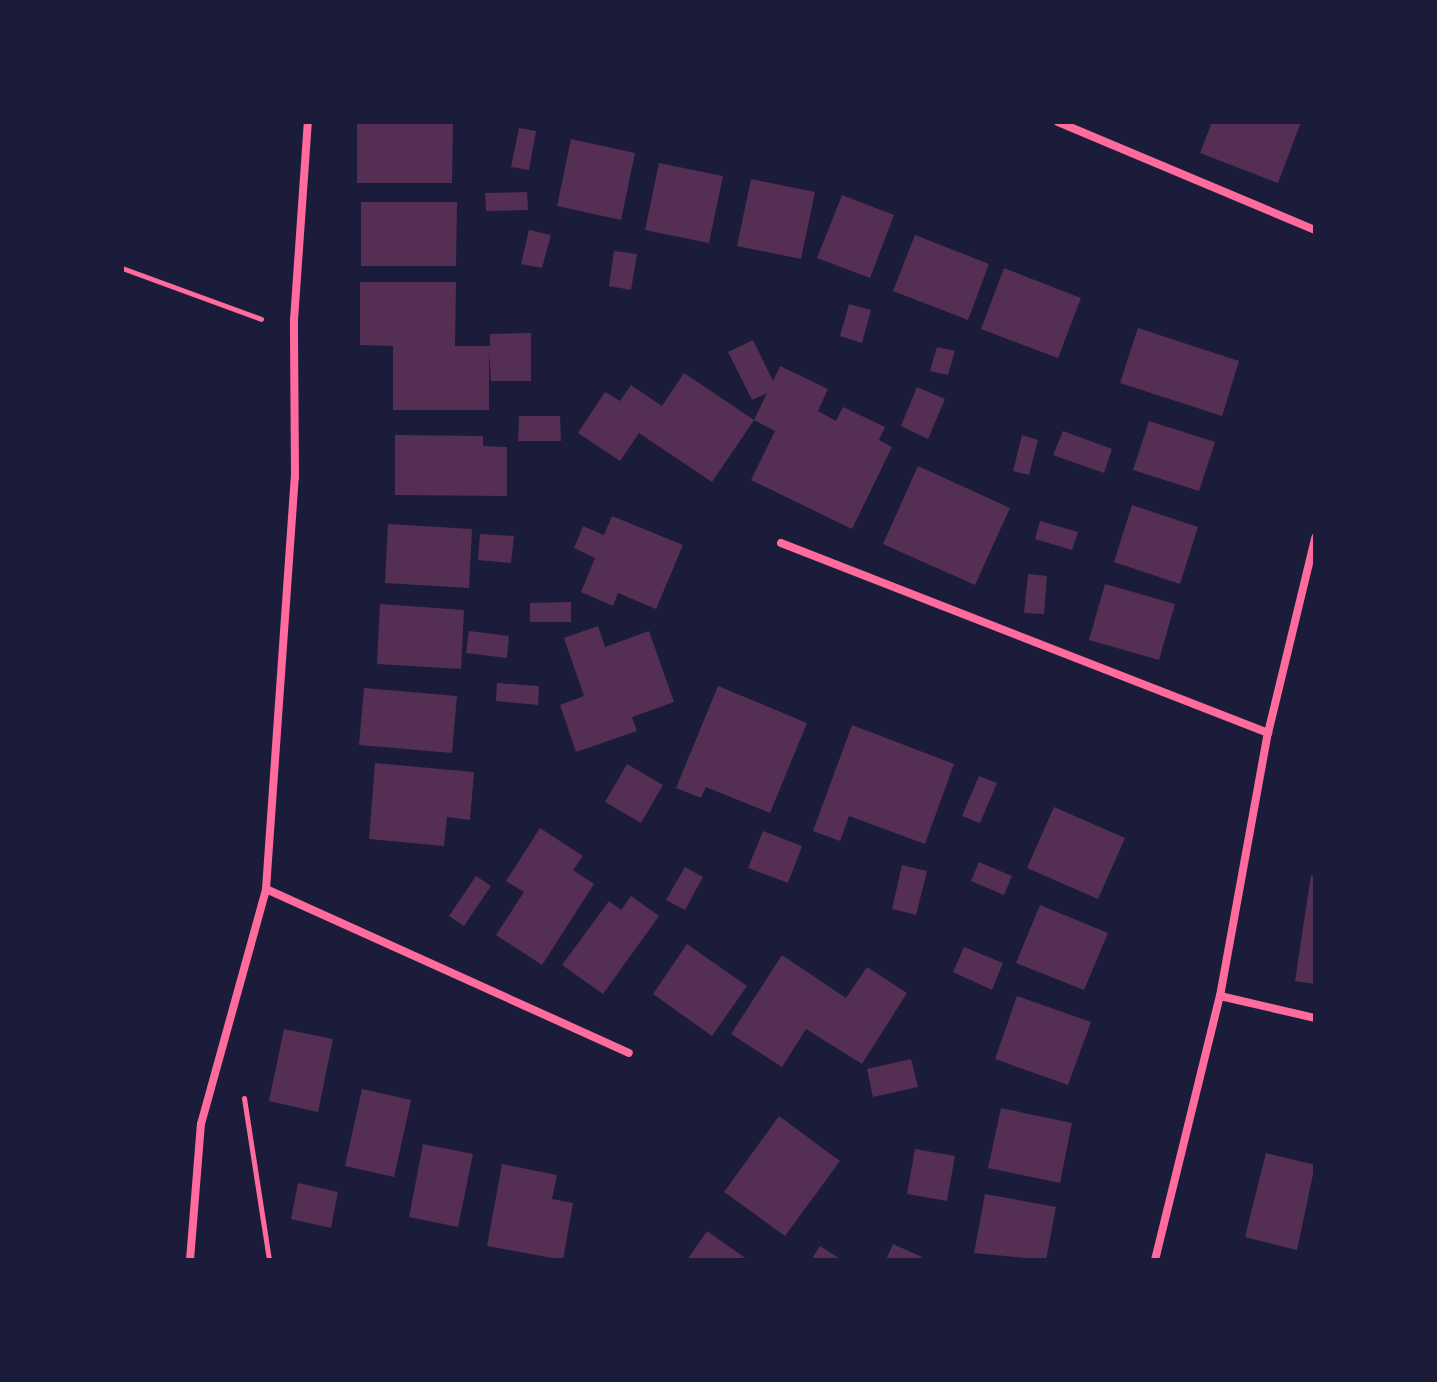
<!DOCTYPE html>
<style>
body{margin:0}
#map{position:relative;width:1437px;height:1382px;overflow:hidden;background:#1b1b3a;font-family:Jost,sans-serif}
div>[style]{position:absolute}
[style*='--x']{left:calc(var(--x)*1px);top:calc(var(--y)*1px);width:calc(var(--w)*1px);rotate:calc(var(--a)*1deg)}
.building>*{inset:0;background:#542f53}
.path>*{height:5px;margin:-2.5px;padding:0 2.5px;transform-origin:2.5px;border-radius:2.5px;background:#ff6b9d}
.minor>*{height:8px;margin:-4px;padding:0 4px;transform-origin:4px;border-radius:4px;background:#ff6b9d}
span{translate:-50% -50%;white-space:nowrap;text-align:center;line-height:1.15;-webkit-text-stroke:8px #1b1b3a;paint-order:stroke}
.frame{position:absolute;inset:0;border:124px solid #1b1b3a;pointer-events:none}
</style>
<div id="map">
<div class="building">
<div style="clip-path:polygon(357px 122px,453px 122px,452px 183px,357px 183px)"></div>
<div style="clip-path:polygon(1212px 122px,1301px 122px,1278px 183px,1200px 153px)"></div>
<div style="clip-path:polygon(519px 128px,536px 131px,529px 170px,511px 167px)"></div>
<div style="clip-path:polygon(571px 139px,635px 153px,621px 220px,557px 206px)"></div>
<div style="clip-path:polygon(659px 163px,723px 176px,709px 243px,645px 230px)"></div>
<div style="clip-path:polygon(751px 179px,815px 192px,801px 259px,737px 246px)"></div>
<div style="clip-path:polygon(527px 192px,528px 210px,486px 211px,485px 193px)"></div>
<div style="clip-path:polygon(842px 195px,894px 215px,870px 278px,817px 258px)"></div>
<div style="clip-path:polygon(361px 202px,457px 202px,456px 266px,361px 266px)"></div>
<div style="clip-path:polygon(529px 230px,551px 235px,542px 268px,521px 264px)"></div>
<div style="clip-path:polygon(915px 235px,989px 264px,968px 320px,893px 291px)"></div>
<div style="clip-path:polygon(614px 251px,637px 254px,631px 290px,609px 286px)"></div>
<div style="clip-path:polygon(1004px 268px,1081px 298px,1058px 358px,981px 329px)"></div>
<div style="clip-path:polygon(360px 282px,456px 282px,455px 346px,490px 346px,490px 334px,531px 333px,531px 381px,491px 381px,489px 352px,489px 410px,393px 410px,393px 346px,360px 345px)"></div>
<div style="clip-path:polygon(849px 304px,871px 310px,862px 343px,840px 336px)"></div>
<div style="clip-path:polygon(1138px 328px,1239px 361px,1222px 416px,1120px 383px)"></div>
<div style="clip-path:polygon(753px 340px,773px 381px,780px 366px,828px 389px,818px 411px,836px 421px,843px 407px,885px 427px,879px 440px,892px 447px,852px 529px,751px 480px,775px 431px,754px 420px,712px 482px,639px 433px,620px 461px,578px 433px,605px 392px,620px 401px,631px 385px,662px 406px,684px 373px,754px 420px,767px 393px,752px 400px,728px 352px)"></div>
<div style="clip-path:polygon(937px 347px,955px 351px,948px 375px,930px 371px)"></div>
<div style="clip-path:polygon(917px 387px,945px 399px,928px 439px,901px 426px)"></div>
<div style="clip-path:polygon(519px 416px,560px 416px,561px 441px,518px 441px)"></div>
<div style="clip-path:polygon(1149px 421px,1215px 442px,1199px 491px,1133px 470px)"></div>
<div style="clip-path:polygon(1063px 431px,1112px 449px,1104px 473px,1053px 455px)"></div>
<div style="clip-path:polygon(395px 435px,483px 436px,483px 446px,507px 447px,507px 496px,395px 495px)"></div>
<div style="clip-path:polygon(1022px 435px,1038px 440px,1029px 475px,1013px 471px)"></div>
<div style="clip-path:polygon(918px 466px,1010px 508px,975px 585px,883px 544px)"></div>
<div style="clip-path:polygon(1132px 505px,1198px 527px,1180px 584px,1114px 562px)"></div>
<div style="clip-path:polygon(612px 516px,683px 545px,656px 609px,618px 593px,613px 606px,581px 592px,595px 558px,574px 548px,583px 526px,604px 535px)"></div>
<div style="clip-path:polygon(1040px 521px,1078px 532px,1072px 550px,1035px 539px)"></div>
<div style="clip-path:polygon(388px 524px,472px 529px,469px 588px,385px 583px)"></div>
<div style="clip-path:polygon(480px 534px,514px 536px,511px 563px,478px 560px)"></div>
<div style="clip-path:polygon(1028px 574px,1047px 576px,1044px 614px,1024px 613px)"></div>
<div style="clip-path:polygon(1105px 584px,1175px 604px,1159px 660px,1089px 640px)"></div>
<div style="clip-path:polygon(571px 602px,571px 622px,530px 622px,530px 603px)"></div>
<div style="clip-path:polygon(380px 604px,464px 610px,461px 669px,377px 664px)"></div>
<div style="clip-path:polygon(598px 626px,605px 647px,649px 631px,674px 702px,632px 717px,637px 731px,576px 752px,560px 705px,584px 696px,564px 638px)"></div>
<div style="clip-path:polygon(469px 631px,509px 636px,507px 658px,466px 653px)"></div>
<div style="clip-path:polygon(497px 683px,539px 686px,538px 705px,496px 701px)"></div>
<div style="clip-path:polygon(718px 686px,807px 723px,770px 813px,706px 787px,701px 798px,676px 788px)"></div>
<div style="clip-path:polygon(364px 688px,457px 696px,452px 753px,359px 745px)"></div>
<div style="clip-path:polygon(852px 725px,954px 764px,925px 844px,849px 816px,840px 841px,813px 831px)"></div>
<div style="clip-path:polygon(375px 763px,474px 772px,470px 820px,447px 817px,444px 846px,369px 839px)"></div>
<div style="clip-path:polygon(627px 764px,663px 785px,641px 823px,605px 802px)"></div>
<div style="clip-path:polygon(979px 776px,997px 783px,980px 823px,962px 816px)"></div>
<div style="clip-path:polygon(1054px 807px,1125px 838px,1098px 899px,1027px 868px)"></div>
<div style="clip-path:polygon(540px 828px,583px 856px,573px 870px,594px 884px,542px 965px,496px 935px,524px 892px,506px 881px)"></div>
<div style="clip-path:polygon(763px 831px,802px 846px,788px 883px,748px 868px)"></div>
<div style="clip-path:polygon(979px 862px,1012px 876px,1004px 895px,971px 881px)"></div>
<div style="clip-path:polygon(902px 865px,927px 871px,916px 915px,892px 909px)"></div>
<div style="clip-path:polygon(685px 867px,703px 877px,685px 910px,666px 900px)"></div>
<div style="clip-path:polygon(1311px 875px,1315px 876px,1315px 984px,1295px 981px)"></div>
<div style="clip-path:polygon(476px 876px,491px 886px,464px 926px,449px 916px)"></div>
<div style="clip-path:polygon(631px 896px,659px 916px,603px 994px,562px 965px,609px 901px,621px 910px)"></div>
<div style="clip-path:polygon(1040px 905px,1108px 933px,1084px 990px,1016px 963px)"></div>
<div style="clip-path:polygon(687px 944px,747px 986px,712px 1036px,653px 994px)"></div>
<div style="clip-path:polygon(964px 947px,1003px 963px,992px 990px,953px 972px)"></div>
<div style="clip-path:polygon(782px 955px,846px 998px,867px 967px,907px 993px,862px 1064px,806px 1029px,782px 1067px,731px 1034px)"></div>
<div style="clip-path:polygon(1017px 996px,1091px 1022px,1068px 1085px,995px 1059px)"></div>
<div style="clip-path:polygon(284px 1029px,333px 1039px,318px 1112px,269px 1101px)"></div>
<div style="clip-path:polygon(911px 1059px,918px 1087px,873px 1097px,867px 1069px)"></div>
<div style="clip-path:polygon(362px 1089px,411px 1100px,394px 1177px,345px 1166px)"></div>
<div style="clip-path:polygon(1001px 1108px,1072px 1123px,1060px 1183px,988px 1168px)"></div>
<div style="clip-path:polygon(779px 1116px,840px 1161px,785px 1236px,724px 1192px)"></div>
<div style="clip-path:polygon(423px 1144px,473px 1154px,458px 1227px,409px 1217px)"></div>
<div style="clip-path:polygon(915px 1149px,955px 1156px,947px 1201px,907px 1194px)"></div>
<div style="clip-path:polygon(1266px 1153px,1315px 1165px,1297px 1250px,1245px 1237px)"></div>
<div style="clip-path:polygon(502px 1164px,557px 1175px,552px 1199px,573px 1203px,563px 1260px,487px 1246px)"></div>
<div style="clip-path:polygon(298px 1183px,338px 1192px,331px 1228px,291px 1219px)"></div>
<div style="clip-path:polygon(985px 1194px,1056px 1207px,1046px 1260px,974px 1253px)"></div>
<div style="clip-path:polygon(707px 1231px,748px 1260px,687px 1260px)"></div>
<div style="clip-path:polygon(893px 1244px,922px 1257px,920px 1260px,886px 1260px)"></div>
<div style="clip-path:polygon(820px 1246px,842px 1260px,811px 1260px)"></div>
</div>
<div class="path">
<div style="--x:122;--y:268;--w:148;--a:20.1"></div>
<div style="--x:244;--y:1098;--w:164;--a:81.2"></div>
</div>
<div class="minor">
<div style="--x:1058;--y:122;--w:279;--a:22.8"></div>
<div style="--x:781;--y:543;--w:523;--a:21.31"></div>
<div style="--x:266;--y:889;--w:398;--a:24.3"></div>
<div style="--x:1220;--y:996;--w:98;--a:13"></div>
<div style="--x:190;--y:1260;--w:136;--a:-85.4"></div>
<div style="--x:201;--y:1124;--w:244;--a:-74.5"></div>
<div style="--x:266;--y:889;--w:413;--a:-86"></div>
<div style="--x:295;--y:477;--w:157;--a:-90.4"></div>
<div style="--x:294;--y:320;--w:198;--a:-86"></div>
<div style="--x:1155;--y:1260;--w:272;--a:-76.2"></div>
<div style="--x:1220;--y:996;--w:267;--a:-79.7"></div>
<div style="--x:1268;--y:733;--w:201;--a:-76.4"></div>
</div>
<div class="frame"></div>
</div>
